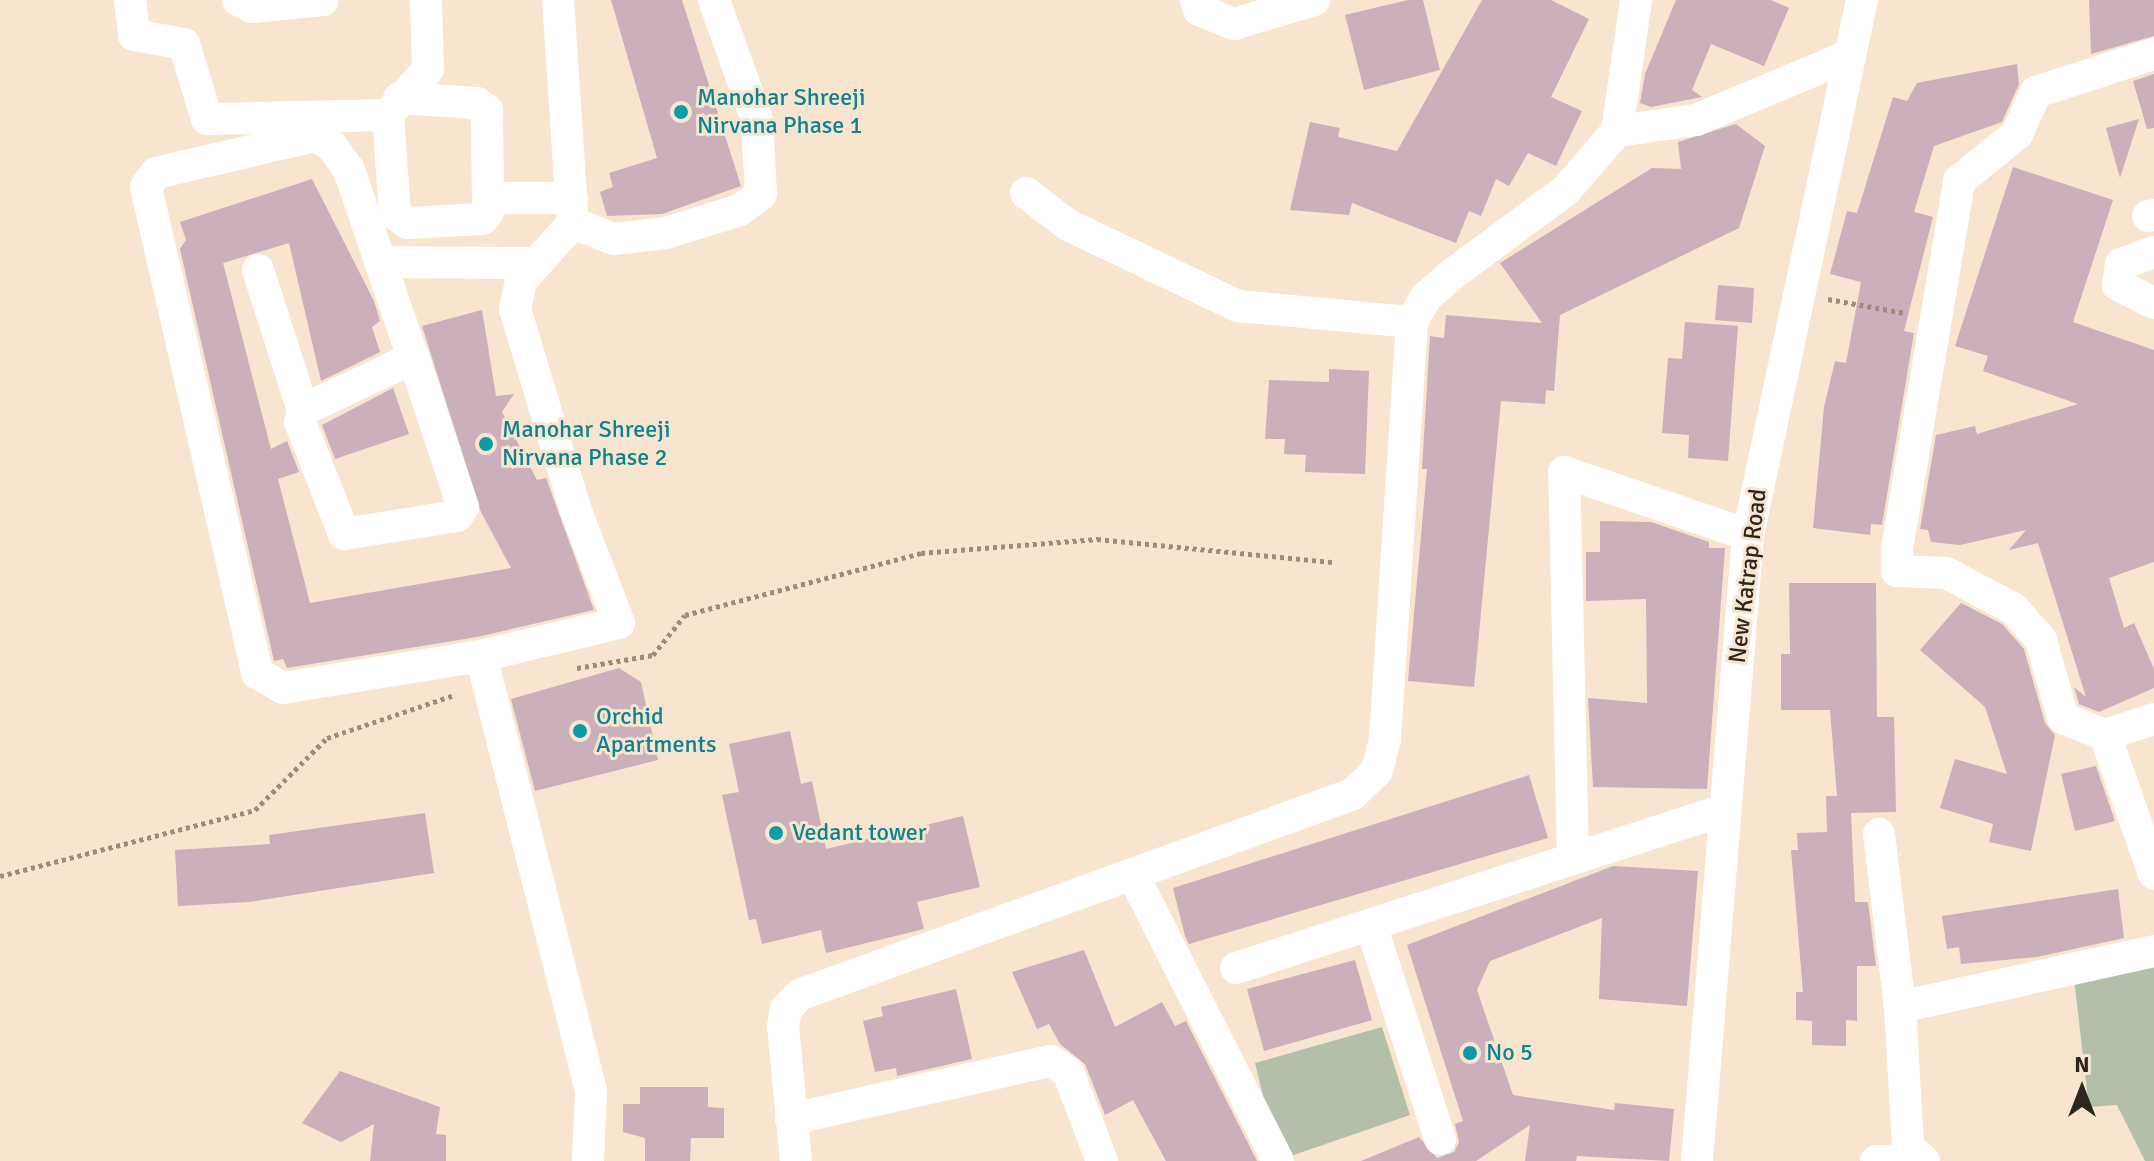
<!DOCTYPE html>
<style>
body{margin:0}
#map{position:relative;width:2154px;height:1161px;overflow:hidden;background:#f7e5d0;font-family:Signika,sans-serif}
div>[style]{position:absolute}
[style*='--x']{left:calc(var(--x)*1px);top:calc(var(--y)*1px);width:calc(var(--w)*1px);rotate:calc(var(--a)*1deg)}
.green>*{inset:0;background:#b3bfa9}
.building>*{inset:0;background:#cbafba}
.path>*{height:5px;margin-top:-2.5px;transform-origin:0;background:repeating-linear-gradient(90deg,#9a8d7e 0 4px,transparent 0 8px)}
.minor>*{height:32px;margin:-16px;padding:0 16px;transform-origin:16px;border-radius:16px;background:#fff}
.dots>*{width:22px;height:22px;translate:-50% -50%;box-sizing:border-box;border:4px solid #f7e5d0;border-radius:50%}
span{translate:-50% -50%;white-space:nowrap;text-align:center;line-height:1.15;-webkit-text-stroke:6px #f7e5d0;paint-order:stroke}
.culture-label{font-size:24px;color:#0d838f}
.left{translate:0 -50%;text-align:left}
.street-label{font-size:24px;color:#2d261e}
.north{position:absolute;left:2042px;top:1049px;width:80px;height:80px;-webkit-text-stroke:6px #f7e5d0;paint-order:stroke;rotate:0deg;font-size:22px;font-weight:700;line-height:32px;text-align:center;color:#2d261e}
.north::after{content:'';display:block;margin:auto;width:28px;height:36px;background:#2d261e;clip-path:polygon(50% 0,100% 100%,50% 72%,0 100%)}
</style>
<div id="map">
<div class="green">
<div style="clip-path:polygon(2154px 963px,2154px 1161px,2145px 1161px,2117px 1105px,2089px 1107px,2074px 979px)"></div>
<div style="clip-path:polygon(1382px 1027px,1410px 1115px,1279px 1160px,1255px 1063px)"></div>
</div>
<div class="building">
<div style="clip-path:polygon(611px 0,682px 0,741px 186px,662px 214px,607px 216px,600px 192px,613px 187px,609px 173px,657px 158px)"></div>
<div style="clip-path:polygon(1408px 0,1423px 0,1440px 70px,1364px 90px,1345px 15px)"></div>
<div style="clip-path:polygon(1482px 0,1551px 0,1589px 19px,1551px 97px,1582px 111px,1556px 166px,1528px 153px,1509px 186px,1496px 179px,1481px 216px,1469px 211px,1456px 243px,1352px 203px,1349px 215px,1290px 210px,1310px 122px,1340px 128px,1338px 137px,1397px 151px)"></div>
<div style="clip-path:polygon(1676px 0,1771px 0,1789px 8px,1764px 66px,1711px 44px,1692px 90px,1702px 97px,1651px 107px,1640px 103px,1645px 74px)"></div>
<div style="clip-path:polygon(2089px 0,2154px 0,2154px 36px,2091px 54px)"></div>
<div style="clip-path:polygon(2017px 64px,2019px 84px,2002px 122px,1934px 146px,1914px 212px,1933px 217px,1904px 331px,1914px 333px,1882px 525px,1871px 524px,1870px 535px,1813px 528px,1824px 407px,1835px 361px,1846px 363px,1861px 282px,1830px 274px,1847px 211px,1857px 213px,1893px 97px,1907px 101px,1917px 83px)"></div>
<div style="clip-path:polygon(2154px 74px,2154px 128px,2147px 129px,2133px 81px)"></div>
<div style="clip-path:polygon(2139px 119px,2120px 178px,2106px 128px)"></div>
<div style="clip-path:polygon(1736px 124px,1765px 146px,1739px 228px,1560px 315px,1554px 391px,1546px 390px,1545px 404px,1501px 401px,1474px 687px,1408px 681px,1427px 469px,1422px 469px,1430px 336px,1444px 338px,1446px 315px,1542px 323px,1500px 263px,1652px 168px,1681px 169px,1678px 142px)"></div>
<div style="clip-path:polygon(2013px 167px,2113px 200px,2073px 322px,2154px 350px,2154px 562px,2109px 578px,2124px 628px,2134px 623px,2154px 669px,2154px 688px,2099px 712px,2079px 704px,2074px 687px,2086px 697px,2038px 543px,2009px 550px,2026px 530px,1960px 545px,1931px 542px,1928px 530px,1920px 529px,1936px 435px,1975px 426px,1977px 434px,2078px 404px,1983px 371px,1988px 356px,1955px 346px)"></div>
<div style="clip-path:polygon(312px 179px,374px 301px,380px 321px,372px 327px,380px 352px,321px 381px,289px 243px,223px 263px,271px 449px,287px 441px,299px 472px,278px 479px,310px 603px,511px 568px,481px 512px,422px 326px,482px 310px,496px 396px,514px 394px,502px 412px,537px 480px,546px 478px,594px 610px,477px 637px,287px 668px,283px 659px,274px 661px,180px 249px,186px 240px,180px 222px)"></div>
<div style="clip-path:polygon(1718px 285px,1754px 288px,1752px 323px,1715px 320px)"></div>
<div style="clip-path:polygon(1685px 322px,1738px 326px,1728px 461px,1688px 458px,1689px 435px,1662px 433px,1668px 358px,1682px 359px)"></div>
<div style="clip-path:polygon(1329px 369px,1369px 371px,1365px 474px,1305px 472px,1306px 455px,1284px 454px,1285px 439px,1265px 439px,1269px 380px,1329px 382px)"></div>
<div style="clip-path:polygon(393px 388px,409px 434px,335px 459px,322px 425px)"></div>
<div style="clip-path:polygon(1600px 521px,1651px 522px,1709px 542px,1709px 548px,1725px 548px,1707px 789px,1593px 787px,1588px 698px,1647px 703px,1646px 599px,1586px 601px,1586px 552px,1600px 552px)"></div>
<div style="clip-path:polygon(1789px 583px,1876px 583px,1877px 717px,1894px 717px,1896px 812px,1851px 813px,1855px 902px,1868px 902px,1876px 966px,1857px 966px,1857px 1021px,1846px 1020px,1846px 1046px,1812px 1045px,1812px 1021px,1796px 1020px,1796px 992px,1803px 992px,1791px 850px,1798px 850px,1797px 833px,1827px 832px,1826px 796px,1837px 796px,1830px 710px,1781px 710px,1781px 654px,1790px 654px)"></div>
<div style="clip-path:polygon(1961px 603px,2002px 624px,2024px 649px,2045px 723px,2055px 735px,2031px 851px,1989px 842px,1993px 824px,1940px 808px,1955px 759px,2007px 774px,1985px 707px,1920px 650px)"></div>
<div style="clip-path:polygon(619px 668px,641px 682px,658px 760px,535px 791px,511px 699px)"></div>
<div style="clip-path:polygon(790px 731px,801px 784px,812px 781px,826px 849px,963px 816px,980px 887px,917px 902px,924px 929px,826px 953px,821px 930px,762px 944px,756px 919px,749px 920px,722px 795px,739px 792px,729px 744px)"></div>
<div style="clip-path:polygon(2096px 766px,2115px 821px,2075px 831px,2061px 774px)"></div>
<div style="clip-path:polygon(1529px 775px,1548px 838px,1189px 944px,1185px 936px,1173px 888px)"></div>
<div style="clip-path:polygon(425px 813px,434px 873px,249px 902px,178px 906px,175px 850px,270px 844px,269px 835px)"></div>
<div style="clip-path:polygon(1613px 866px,1698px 871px,1687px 1006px,1599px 999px,1602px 918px,1490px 961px,1477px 990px,1513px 1095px,1614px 1110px,1615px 1103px,1674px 1109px,1669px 1161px,1577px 1156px,1576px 1161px,1525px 1161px,1530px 1125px,1476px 1161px,1361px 1161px,1419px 1137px,1437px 1158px,1454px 1152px,1459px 1142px,1455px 1124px,1463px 1121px,1407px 945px)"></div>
<div style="clip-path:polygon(2118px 889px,2124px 938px,2037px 957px,1961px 964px,1959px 947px,1947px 949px,1942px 916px)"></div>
<div style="clip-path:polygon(1084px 950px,1115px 1027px,1162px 1002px,1175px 1026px,1186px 1021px,1257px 1161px,1166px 1161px,1133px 1100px,1105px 1115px,1085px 1064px,1060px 1044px,1049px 1024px,1037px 1029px,1012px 972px)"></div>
<div style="clip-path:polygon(1355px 960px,1372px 1020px,1264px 1051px,1247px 989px)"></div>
<div style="clip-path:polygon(956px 989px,972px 1059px,897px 1076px,896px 1068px,875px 1072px,863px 1021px,883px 1016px,881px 1007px)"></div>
<div style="clip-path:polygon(340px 1071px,440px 1107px,436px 1134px,446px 1135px,446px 1161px,370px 1161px,374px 1124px,341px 1142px,302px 1123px)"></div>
<div style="clip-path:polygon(640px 1087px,708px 1087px,708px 1107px,724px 1108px,724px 1138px,691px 1138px,690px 1161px,645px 1161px,645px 1138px,623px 1132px,623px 1104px,640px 1104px)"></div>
</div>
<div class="path">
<div style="--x:1828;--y:299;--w:78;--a:10.3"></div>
<div style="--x:577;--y:668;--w:77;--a:-9.7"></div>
<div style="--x:653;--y:655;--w:51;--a:-51.3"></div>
<div style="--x:685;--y:615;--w:244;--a:-14.7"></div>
<div style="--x:921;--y:553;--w:177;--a:-4.5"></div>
<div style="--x:1097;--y:539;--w:237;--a:5.6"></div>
<div style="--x:0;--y:876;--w:263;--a:-14.5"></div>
<div style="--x:255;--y:810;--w:102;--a:-45"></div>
<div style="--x:327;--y:738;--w:134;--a:-18.7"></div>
</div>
<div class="minor">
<div style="--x:130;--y:0;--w:35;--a:83"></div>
<div style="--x:134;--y:35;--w:51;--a:10.2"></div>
<div style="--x:184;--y:44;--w:78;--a:73"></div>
<div style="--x:207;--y:119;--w:181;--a:-1.3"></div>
<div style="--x:388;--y:115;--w:61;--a:-49"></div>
<div style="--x:428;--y:69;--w:69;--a:-91.7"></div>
<div style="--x:238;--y:0;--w:16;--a:27"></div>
<div style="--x:252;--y:7;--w:71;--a:-5.6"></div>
<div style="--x:558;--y:0;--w:224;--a:86.2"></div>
<div style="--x:573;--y:223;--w:78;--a:131.9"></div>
<div style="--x:521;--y:281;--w:29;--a:102"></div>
<div style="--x:515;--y:309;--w:208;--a:73.2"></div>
<div style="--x:575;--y:508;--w:123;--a:69.1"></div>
<div style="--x:619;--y:623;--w:142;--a:166.6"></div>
<div style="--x:481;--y:656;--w:449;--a:75.8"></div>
<div style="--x:591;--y:1091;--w:70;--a:92.5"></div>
<div style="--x:1196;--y:0;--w:10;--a:73"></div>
<div style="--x:1199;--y:10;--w:38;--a:22"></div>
<div style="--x:1234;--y:24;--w:84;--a:-16.7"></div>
<div style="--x:388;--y:115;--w:99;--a:86"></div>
<div style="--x:395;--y:214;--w:16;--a:35"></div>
<div style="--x:408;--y:223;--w:74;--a:-3.1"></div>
<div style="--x:482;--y:219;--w:9;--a:-49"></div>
<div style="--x:488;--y:212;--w:102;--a:-90.6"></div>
<div style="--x:487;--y:110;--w:12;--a:-145"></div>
<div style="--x:477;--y:103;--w:78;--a:-176.3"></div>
<div style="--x:1617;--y:131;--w:80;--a:-7.9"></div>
<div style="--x:1696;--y:120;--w:163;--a:-22.8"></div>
<div style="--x:1026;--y:193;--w:53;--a:37.3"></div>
<div style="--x:1068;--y:225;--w:188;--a:25.5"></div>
<div style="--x:1238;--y:306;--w:175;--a:5.3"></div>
<div style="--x:488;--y:198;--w:84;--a:0"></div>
<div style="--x:2148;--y:216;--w:6;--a:-9"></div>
<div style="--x:573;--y:223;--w:44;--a:21.3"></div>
<div style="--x:614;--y:239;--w:52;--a:-6.6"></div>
<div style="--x:666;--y:233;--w:77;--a:-17.3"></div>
<div style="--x:740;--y:210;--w:26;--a:-37"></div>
<div style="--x:761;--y:194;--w:74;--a:-93.1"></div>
<div style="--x:757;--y:120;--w:127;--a:-109.7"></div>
<div style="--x:2154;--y:252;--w:35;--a:160"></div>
<div style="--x:2121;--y:264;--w:21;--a:98"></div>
<div style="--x:2118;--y:285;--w:40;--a:26.6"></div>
<div style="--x:382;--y:262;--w:155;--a:0.4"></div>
<div style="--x:258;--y:270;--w:147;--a:72.2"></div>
<div style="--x:413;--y:356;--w:159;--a:71.7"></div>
<div style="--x:463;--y:507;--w:11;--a:124"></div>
<div style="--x:457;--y:516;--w:114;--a:170.9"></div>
<div style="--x:344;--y:534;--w:120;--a:-111.4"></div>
<div style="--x:300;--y:422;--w:12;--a:-76"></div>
<div style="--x:303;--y:410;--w:122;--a:-25.3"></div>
<div style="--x:413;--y:358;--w:199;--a:-108.8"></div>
<div style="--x:349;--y:170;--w:31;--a:-126"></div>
<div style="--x:331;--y:145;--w:18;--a:-151"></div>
<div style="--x:315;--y:136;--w:163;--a:166.9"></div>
<div style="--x:156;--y:173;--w:17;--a:126"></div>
<div style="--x:146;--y:187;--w:499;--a:77.1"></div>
<div style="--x:257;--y:673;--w:30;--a:30"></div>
<div style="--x:283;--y:688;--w:201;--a:-9.2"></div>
<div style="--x:2154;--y:719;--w:52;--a:161.9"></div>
<div style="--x:2105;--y:735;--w:147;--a:70.6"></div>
<div style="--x:2105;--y:735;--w:45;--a:-158"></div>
<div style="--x:2063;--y:718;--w:81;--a:-105.8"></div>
<div style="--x:2041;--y:640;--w:41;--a:-131.1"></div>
<div style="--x:2014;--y:609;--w:77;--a:-152.1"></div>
<div style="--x:1946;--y:573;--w:49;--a:-177.7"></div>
<div style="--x:1897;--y:571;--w:22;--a:-90"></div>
<div style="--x:1897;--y:549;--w:373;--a:-80.4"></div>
<div style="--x:1959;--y:181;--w:75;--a:-39"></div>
<div style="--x:2017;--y:134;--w:46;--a:-65.7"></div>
<div style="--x:2036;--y:92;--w:124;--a:-17.9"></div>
<div style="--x:1879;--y:834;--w:174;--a:83.1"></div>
<div style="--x:1900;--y:1007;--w:140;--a:86.7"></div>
<div style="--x:1908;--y:1147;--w:21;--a:41"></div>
<div style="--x:1573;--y:858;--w:386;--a:-91.3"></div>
<div style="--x:1564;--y:472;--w:194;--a:18.9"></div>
<div style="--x:1134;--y:877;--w:318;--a:63.1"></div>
<div style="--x:1371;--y:925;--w:225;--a:72.1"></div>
<div style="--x:1236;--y:968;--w:513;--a:-17.94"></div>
<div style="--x:1900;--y:1007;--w:260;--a:-12.4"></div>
<div style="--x:791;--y:1119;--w:266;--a:-12.6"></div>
<div style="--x:1051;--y:1061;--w:20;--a:33"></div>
<div style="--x:1068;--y:1072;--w:95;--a:69.1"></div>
<div style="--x:796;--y:1161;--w:135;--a:-95.5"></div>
<div style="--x:783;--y:1027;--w:18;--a:-81"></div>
<div style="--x:786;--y:1009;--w:19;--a:-47"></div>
<div style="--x:799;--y:995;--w:589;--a:-19.94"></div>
<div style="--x:1353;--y:794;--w:33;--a:-44"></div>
<div style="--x:1377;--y:771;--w:33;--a:-76"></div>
<div style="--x:1385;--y:739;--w:418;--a:-86.3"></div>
<div style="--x:1412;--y:322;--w:29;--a:-61"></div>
<div style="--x:1426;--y:297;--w:37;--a:-41"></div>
<div style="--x:1454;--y:273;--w:139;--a:-36.5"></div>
<div style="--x:1566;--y:190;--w:78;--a:-49.2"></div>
<div style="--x:1617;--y:131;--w:132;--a:-81.7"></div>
<div style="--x:1697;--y:1161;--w:628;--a:-85.34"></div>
<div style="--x:1748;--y:535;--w:547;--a:-77.97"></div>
<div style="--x:1876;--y:1161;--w:13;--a:0"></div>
</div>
<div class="dots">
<div style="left:681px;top:112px;background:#0f9aa8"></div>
<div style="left:486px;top:444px;background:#0f9aa8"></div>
<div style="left:580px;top:731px;background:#0f9aa8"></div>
<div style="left:776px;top:833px;background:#0f9aa8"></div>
<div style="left:1470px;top:1053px;background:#0f9aa8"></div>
</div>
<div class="culture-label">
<span class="left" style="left:697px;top:112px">Manohar Shreeji<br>Nirvana Phase 1</span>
<span class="left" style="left:502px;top:444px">Manohar Shreeji<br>Nirvana Phase 2</span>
<span class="left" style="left:596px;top:731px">Orchid<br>Apartments</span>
<span class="left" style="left:792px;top:833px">Vedant tower</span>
<span class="left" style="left:1486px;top:1053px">No 5</span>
</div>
<div class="street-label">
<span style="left:1748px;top:576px;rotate:-83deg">New Katrap Road</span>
</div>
<div class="north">N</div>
</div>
